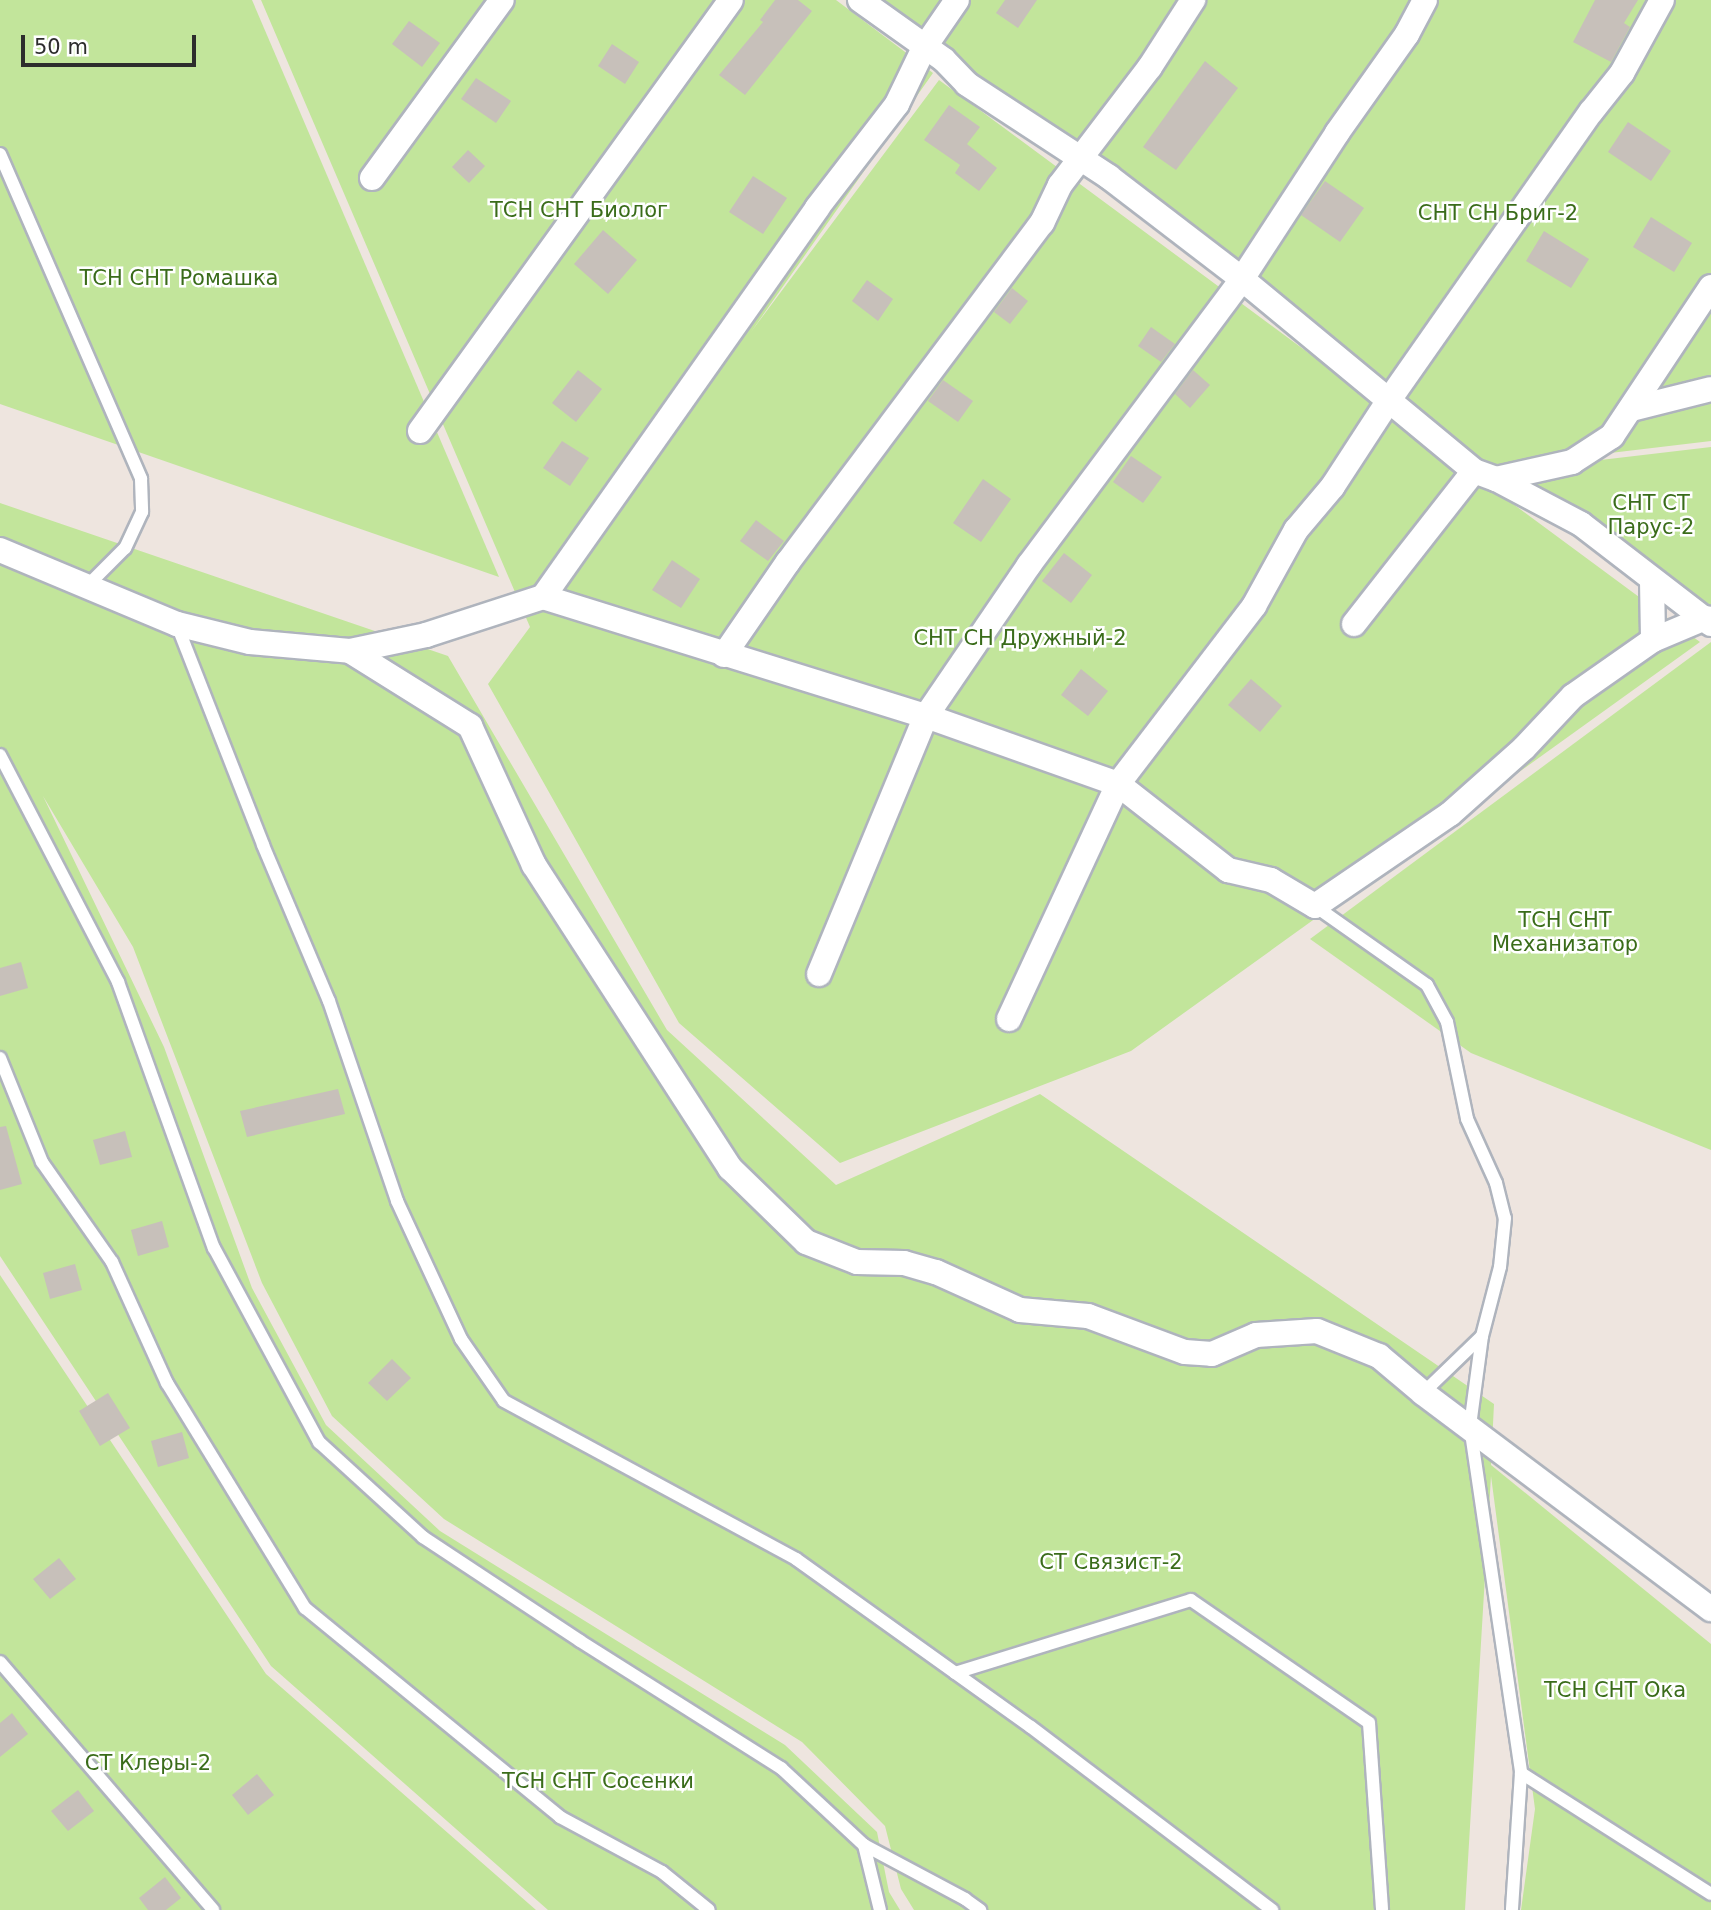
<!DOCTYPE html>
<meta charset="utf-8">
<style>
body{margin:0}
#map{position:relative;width:1711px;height:1910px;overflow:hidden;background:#eee5df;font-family:"DejaVu Sans",sans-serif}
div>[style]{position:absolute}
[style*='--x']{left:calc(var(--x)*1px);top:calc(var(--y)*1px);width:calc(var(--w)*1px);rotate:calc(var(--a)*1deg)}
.green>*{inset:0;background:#c2e59b}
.building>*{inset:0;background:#c7c0ba}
.roads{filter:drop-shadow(2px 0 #afb4bd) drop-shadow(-2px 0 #afb4bd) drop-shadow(0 2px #afb4bd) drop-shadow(0 -2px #afb4bd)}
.service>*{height:12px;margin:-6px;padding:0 6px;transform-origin:6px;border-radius:6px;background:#fff}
.minor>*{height:24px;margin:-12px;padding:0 12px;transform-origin:12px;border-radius:12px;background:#fff}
span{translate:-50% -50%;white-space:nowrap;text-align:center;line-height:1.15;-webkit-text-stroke:5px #fff;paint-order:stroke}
.park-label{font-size:21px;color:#3a6c1a}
.scale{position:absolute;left:21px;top:35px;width:175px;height:32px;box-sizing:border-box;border:4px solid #2d2d2d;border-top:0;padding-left:9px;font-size:21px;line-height:24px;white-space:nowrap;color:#2d2d2d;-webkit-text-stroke:5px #fff;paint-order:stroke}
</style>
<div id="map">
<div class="green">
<div style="clip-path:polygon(0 0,252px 0,499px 577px,0 404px)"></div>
<div style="clip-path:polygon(261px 0,836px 0,933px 73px,751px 332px,939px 80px,1700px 642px,1131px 1051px,840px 1163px,679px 1023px,488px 684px,530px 627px)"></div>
<div style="clip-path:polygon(848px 0,1711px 0,1711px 441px,1484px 468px)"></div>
<div style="clip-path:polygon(1711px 447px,1711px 634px,1499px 472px)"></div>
<div style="clip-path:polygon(0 503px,448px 656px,667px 1030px,836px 1185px,1040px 1094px,1494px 1404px,1491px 1465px,1711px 1644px,1711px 1910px,1521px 1910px,1535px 1809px,1491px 1476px,1465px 1910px,914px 1910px,901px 1889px,885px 1826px,802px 1742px,444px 1519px,332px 1416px,262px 1283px,133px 947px,43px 796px,164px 1047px,252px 1288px,326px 1425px,440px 1531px,785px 1745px,877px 1832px,889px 1892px,900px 1910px,548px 1910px,271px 1666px,0 1256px)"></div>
<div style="clip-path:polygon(1711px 642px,1711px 1150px,1471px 1053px,1310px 939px)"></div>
<div style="clip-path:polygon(0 1275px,266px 1674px,536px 1910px,0 1910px)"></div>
</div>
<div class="building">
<div style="clip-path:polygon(775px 0,798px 0,812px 11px,745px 95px,719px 75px,763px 22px,760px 20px)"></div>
<div style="clip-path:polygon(1005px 0,1037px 0,1018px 28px,996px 13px)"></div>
<div style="clip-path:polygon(1595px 0,1638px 0,1624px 23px,1630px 27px,1611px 62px,1573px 42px)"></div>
<div style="clip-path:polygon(409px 21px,440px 43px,422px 67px,392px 44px)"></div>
<div style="clip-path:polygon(612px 44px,639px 62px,625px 84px,598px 66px)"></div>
<div style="clip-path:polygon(1205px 61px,1238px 88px,1176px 170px,1143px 147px)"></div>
<div style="clip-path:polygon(476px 78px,511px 101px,496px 123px,461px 99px)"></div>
<div style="clip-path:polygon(949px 105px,980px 127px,967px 144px,997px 168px,979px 191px,955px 173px,960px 165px,924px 140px)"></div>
<div style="clip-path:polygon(1628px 122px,1671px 151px,1651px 181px,1608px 152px)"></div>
<div style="clip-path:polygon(468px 150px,485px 166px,469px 183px,452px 167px)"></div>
<div style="clip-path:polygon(753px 176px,787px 198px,763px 234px,729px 212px)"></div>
<div style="clip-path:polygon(1325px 181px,1364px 208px,1340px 242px,1301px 215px)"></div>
<div style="clip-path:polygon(1651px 217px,1692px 243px,1674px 272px,1633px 247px)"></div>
<div style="clip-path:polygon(603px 230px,637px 260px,608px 294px,574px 264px)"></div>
<div style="clip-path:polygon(1544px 231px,1589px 259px,1571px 288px,1526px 261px)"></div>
<div style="clip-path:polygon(867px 280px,893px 299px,878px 321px,852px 301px)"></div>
<div style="clip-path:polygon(1012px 288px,1028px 301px,1010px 324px,994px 312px)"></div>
<div style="clip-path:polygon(1151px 327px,1175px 344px,1161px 362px,1138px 346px)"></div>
<div style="clip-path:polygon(578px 370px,602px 389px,576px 422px,552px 403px)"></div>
<div style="clip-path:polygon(1193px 370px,1210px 385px,1190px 408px,1175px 394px)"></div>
<div style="clip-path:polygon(943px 380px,973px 401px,958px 422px,928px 401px)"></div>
<div style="clip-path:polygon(562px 441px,589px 458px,570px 486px,543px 468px)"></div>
<div style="clip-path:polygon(1131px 456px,1162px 477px,1143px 503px,1113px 482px)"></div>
<div style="clip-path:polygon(983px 479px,1011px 499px,981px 542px,953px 523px)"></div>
<div style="clip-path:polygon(756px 520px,784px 541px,768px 561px,740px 541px)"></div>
<div style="clip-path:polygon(1064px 553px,1092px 575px,1071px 603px,1042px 581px)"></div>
<div style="clip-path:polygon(672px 560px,700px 579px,681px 608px,652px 590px)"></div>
<div style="clip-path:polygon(1081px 669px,1108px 691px,1088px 716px,1061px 695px)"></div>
<div style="clip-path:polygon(1251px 679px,1282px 706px,1260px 732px,1228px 705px)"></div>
<div style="clip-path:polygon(21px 962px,28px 988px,0 996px,0 968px)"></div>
<div style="clip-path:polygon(338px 1089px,345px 1114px,247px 1137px,240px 1111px)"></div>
<div style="clip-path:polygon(6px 1126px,22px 1184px,0 1190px,0 1127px)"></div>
<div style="clip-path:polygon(125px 1131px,132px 1157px,100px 1165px,93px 1140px)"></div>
<div style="clip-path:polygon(162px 1221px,169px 1247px,138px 1256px,131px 1230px)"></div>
<div style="clip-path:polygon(75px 1264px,82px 1290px,50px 1299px,43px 1273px)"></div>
<div style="clip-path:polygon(392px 1359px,411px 1378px,387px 1401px,368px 1383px)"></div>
<div style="clip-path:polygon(108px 1393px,130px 1428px,100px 1446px,79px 1411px)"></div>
<div style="clip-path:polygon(182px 1432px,189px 1458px,158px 1467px,151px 1441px)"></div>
<div style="clip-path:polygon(59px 1558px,76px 1579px,50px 1599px,33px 1579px)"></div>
<div style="clip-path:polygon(12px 1713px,28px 1734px,0 1757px,0 1723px)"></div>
<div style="clip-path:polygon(257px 1774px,274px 1795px,248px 1815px,232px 1795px)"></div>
<div style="clip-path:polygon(78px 1790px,94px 1811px,68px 1831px,51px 1811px)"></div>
<div style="clip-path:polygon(165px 1877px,181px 1898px,166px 1910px,148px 1910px,139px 1898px)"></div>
</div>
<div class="roads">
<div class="service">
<div style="--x:0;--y:154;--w:354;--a:66.5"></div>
<div style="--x:141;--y:479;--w:33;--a:88"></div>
<div style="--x:142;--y:512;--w:40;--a:115"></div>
<div style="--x:125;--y:548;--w:55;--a:135"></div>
<div style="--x:177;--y:625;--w:236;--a:68.6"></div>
<div style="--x:263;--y:845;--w:169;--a:67.1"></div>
<div style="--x:329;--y:1001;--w:211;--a:71.2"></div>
<div style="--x:397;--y:1201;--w:152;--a:65.1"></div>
<div style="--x:461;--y:1339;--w:75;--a:55.3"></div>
<div style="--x:504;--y:1401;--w:332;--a:28.4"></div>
<div style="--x:796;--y:1559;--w:289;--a:35.6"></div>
<div style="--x:1031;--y:1727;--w:303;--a:37.2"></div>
<div style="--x:0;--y:755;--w:256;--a:62.5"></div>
<div style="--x:118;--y:982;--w:283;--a:70.2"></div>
<div style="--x:214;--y:1248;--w:221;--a:61.6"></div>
<div style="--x:319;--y:1442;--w:141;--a:42.4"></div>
<div style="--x:423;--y:1537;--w:188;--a:33.5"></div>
<div style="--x:580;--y:1641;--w:238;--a:32.3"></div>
<div style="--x:781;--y:1768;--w:113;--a:42.9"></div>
<div style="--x:864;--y:1845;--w:115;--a:28.1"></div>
<div style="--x:965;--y:1899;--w:19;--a:36"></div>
<div style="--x:1315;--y:906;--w:137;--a:35.2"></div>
<div style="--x:1427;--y:985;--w:42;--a:61.6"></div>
<div style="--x:1447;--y:1022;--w:99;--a:78.3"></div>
<div style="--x:1467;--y:1119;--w:70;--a:65.6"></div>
<div style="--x:1496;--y:1183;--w:36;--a:76"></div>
<div style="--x:1505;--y:1218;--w:49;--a:95.8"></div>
<div style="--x:1500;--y:1267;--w:71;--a:104.6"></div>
<div style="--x:1482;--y:1336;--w:91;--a:97.6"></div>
<div style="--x:1470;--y:1426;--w:351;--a:81.6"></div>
<div style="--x:1521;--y:1773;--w:137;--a:93.8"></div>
<div style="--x:0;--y:1058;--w:112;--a:68"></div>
<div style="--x:42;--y:1162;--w:122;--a:55"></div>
<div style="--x:112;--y:1262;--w:133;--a:65.6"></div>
<div style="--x:167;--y:1383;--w:264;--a:58.5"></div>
<div style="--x:305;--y:1608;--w:330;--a:39.3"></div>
<div style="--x:560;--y:1817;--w:116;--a:28.3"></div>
<div style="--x:662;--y:1872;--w:60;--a:39"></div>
<div style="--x:1423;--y:1393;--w:82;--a:-44"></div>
<div style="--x:0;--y:1662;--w:327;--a:49.3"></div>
<div style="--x:955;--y:1673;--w:247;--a:-17.2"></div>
<div style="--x:1191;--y:1600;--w:216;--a:34.6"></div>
<div style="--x:1369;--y:1723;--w:187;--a:86"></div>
<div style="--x:1521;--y:1773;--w:225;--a:32.5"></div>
<div style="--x:864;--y:1845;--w:67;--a:76.2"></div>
</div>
<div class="minor">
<div style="--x:860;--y:0;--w:103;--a:35.5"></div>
<div style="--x:944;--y:60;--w:33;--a:46"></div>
<div style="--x:967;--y:84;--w:170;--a:33.2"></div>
<div style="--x:1109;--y:177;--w:168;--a:37.5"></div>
<div style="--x:1242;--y:279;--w:301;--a:39.6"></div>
<div style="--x:1474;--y:471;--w:23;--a:20"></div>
<div style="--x:1496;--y:479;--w:96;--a:27.9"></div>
<div style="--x:1581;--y:524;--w:164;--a:37.6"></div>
<div style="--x:372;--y:178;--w:220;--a:-53.9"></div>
<div style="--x:1631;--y:409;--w:82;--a:-14"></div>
<div style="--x:420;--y:431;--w:531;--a:-54.19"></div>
<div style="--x:1496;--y:479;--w:78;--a:-12.6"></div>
<div style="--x:1572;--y:462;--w:48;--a:-33"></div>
<div style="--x:1612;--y:436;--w:179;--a:-56.4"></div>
<div style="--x:0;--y:550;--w:192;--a:22.7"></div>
<div style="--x:177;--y:624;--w:75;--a:13.9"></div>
<div style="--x:250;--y:642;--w:100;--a:5.1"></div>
<div style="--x:350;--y:651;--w:78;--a:-11.9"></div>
<div style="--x:426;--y:635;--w:123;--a:-18"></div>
<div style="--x:543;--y:597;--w:476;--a:-54.8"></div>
<div style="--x:817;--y:208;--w:131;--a:-52.4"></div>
<div style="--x:897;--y:104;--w:62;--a:-64.3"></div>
<div style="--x:924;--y:48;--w:58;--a:-55.5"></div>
<div style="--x:1652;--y:581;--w:59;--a:89"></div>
<div style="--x:543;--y:597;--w:401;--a:17.3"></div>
<div style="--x:926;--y:716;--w:204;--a:19.5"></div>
<div style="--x:1118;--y:784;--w:140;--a:38"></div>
<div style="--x:1228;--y:870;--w:44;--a:13.1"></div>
<div style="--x:1271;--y:880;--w:51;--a:30.6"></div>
<div style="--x:1315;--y:906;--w:163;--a:-34.3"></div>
<div style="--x:1450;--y:814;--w:99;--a:-41.7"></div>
<div style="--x:1524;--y:748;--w:71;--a:-46.7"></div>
<div style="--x:1573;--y:696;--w:98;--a:-35"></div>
<div style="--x:1653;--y:640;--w:56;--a:-22.9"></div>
<div style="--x:1705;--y:618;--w:6;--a:9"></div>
<div style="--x:1354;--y:624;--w:194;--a:-51.9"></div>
<div style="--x:350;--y:651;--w:142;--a:32"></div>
<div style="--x:470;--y:726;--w:153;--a:65.3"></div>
<div style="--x:534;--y:865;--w:361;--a:57.1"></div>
<div style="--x:730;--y:1168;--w:106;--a:44.2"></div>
<div style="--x:806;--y:1242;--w:55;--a:21.4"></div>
<div style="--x:857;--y:1262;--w:47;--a:1.2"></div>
<div style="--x:904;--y:1263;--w:33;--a:16"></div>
<div style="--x:936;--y:1272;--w:92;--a:24.3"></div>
<div style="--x:1020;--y:1310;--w:68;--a:5"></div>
<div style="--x:1088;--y:1316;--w:103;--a:20.4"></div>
<div style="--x:1185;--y:1352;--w:27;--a:4"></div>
<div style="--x:1212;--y:1354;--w:48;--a:-23.4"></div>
<div style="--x:1256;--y:1335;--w:61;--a:-3.8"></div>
<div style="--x:1317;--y:1331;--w:67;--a:22"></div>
<div style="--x:1379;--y:1356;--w:57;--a:40.1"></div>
<div style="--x:1423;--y:1393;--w:360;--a:36.9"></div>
<div style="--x:724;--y:655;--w:113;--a:-55.5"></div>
<div style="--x:788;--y:562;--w:424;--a:-53.2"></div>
<div style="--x:1042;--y:223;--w:42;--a:-64.7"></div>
<div style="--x:1060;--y:185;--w:148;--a:-52.7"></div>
<div style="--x:1150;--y:67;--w:80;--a:-57.3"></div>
<div style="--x:819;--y:974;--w:279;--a:-67.5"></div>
<div style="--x:926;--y:716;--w:183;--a:-55.7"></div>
<div style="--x:1029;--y:565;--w:357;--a:-53.3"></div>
<div style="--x:1242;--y:279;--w:174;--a:-56.9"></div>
<div style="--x:1337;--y:133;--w:121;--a:-54.7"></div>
<div style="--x:1407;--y:34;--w:38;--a:-62"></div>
<div style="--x:1009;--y:1019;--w:259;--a:-65.1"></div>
<div style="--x:1118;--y:784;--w:224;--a:-52.6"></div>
<div style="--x:1254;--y:606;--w:87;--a:-61.1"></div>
<div style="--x:1296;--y:530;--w:57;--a:-49.9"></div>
<div style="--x:1333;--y:486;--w:103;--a:-56.9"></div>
<div style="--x:1389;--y:400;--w:352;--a:-55"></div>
<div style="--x:1591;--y:112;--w:50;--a:-51.5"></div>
<div style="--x:1622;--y:73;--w:83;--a:-61.3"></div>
</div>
</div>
<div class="park-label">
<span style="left:579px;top:210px">ТСН СНТ Биолог</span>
<span style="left:1498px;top:213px">СНТ СН Бриг-2</span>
<span style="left:179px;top:278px">ТСН СНТ Ромашка</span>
<span style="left:1651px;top:515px">СНТ СТ<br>Парус-2</span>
<span style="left:1020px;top:638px">СНТ СН Дружный-2</span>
<span style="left:1565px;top:932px">ТСН СНТ<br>Механизатор</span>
<span style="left:1111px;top:1562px">СТ Связист-2</span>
<span style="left:1615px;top:1690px">ТСН СНТ Ока</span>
<span style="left:148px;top:1763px">СТ Клеры-2</span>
<span style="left:598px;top:1781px">ТСН СНТ Сосенки</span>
</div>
<div class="scale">50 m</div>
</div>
